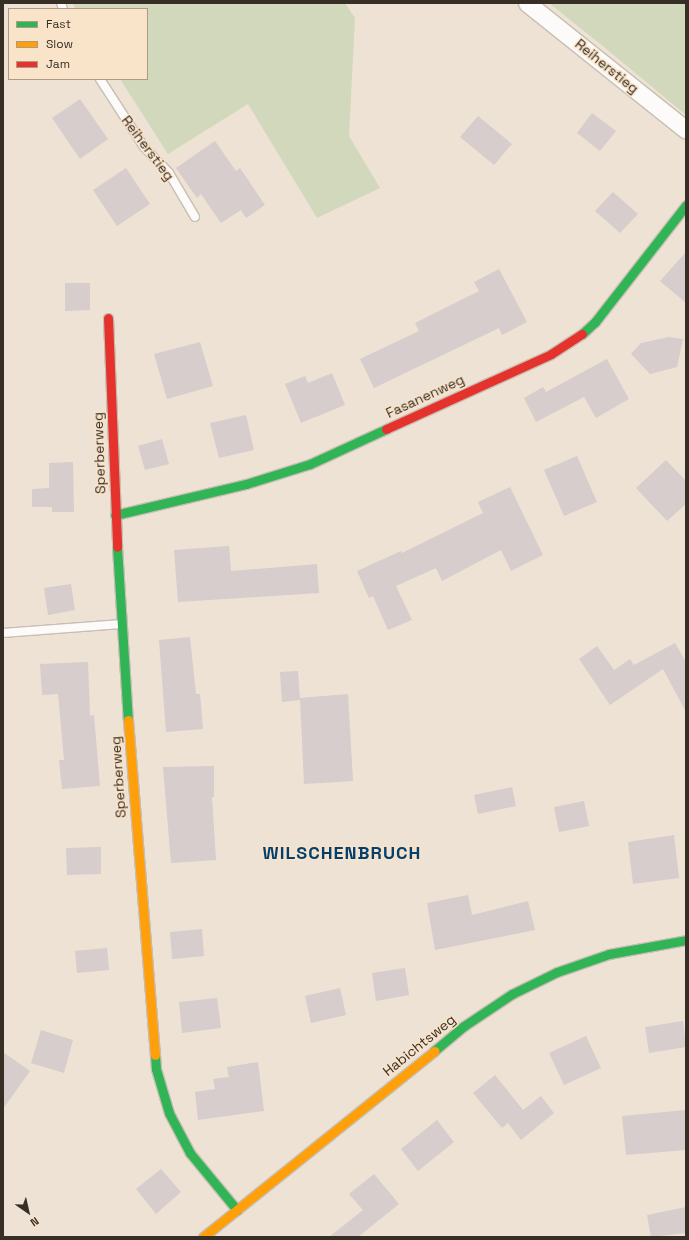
<!DOCTYPE html>
<style>
body{margin:0}
#map{position:relative;width:689px;height:1240px;overflow:hidden;background:#eee2d4;font-family:"Space Grotesk",sans-serif}
div>[style]{position:absolute}
[style*='--x']{left:calc(var(--x)*1px);top:calc(var(--y)*1px);width:calc(var(--w)*1px);rotate:calc(var(--a)*1deg)}
.green>*{inset:0;background:#d1d8bc}
.building>*{inset:0;background:#d6cdcc}
.roads{filter:drop-shadow(1px 0 #c7beb3) drop-shadow(-1px 0 #c7beb3) drop-shadow(0 1px #c7beb3) drop-shadow(0 -1px #c7beb3)}
.lane>*{height:8px;margin:-4px;padding:0 4px;transform-origin:4px;border-radius:4px;background:#fcfbf9}
.street>*{height:17px;margin:-8.5px;padding:0 8.5px;transform-origin:8.5px;border-radius:8.5px;background:#fcfbf9}
.fast>*{height:9px;margin:-4.5px;padding:0 4.5px;transform-origin:4.5px;border-radius:4.5px;background:#30b455}
.slow>*{height:9px;margin:-4.5px;padding:0 4.5px;transform-origin:4.5px;border-radius:4.5px;background:#ff9f0a}
.jam>*{height:9px;margin:-4.5px;padding:0 4.5px;transform-origin:4.5px;border-radius:4.5px;background:#e5322d}
span{translate:-50% -50%;white-space:nowrap;text-align:center;line-height:1.15;-webkit-text-stroke:3px #f9e3c9;paint-order:stroke}
.street-label{font-size:14px;color:#372f25}
.district-label{font-size:18px;color:#014070;font-weight:700;letter-spacing:1px}
.frame{position:absolute;inset:0;border:4px solid #372f25;pointer-events:none}
.legend{position:absolute;left:8px;top:8px;width:140px;height:72px;box-sizing:border-box;background:#f9e3c9;border:1px solid #ab9b87;margin:0;padding:5px 7px;list-style:none;font-size:12px;color:#372f25}
.legend li{display:flex;align-items:center;gap:8px;height:20px}
.legend b{width:20px;border:1px solid #ab9b87}
.north{position:absolute;left:8px;top:1192px;width:40px;height:40px;-webkit-text-stroke:3px #f9e3c9;paint-order:stroke;rotate:146deg;font-size:11px;font-weight:700;line-height:16px;text-align:center;color:#372f25}
.north::after{content:'';display:block;margin:auto;width:14px;height:18px;background:#372f25;clip-path:polygon(50% 0,100% 100%,50% 72%,0 100%)}
</style>
<div id="map">
<div class="green">
<div style="clip-path:polygon(72px 3px,345px 3px,355px 18px,349px 136px,380px 188px,317px 218px,248px 104px,168px 154px,120px 79px,147px 79px,147px 9px,76px 9px)"></div>
<div style="clip-path:polygon(549px 3px,686px 3px,686px 115px,604px 47px)"></div>
</div>
<div class="building">
<div style="clip-path:polygon(80px 99px,108px 139px,80px 159px,52px 118px)"></div>
<div style="clip-path:polygon(592px 113px,616px 131px,600px 151px,577px 133px)"></div>
<div style="clip-path:polygon(478px 116px,512px 144px,494px 165px,460px 137px)"></div>
<div style="clip-path:polygon(215px 141px,236px 171px,240px 168px,265px 205px,246px 218px,241px 210px,221px 223px,201px 194px,197px 198px,176px 168px)"></div>
<div style="clip-path:polygon(126px 168px,150px 204px,117px 226px,93px 190px)"></div>
<div style="clip-path:polygon(613px 192px,638px 214px,620px 233px,595px 211px)"></div>
<div style="clip-path:polygon(686px 252px,686px 303px,660px 281px)"></div>
<div style="clip-path:polygon(499px 269px,527px 322px,502px 335px,499px 328px,374px 388px,360px 359px,419px 331px,415px 323px,479px 291px,474px 282px)"></div>
<div style="clip-path:polygon(65px 283px,90px 283px,90px 310px,65px 311px)"></div>
<div style="clip-path:polygon(669px 337px,683px 339px,677px 367px,650px 374px,631px 354px,641px 343px)"></div>
<div style="clip-path:polygon(200px 342px,213px 386px,167px 399px,154px 354px)"></div>
<div style="clip-path:polygon(607px 359px,629px 399px,596px 418px,584px 397px,536px 422px,524px 398px,543px 387px,546px 392px)"></div>
<div style="clip-path:polygon(332px 373px,345px 405px,301px 423px,285px 384px,305px 376px,308px 383px)"></div>
<div style="clip-path:polygon(246px 415px,254px 450px,219px 458px,210px 423px)"></div>
<div style="clip-path:polygon(162px 439px,169px 464px,145px 470px,138px 446px)"></div>
<div style="clip-path:polygon(577px 456px,597px 502px,564px 516px,544px 470px)"></div>
<div style="clip-path:polygon(666px 460px,686px 481px,686px 504px,667px 521px,636px 488px)"></div>
<div style="clip-path:polygon(73px 462px,74px 512px,52px 512px,52px 507px,32px 507px,32px 489px,49px 488px,49px 463px)"></div>
<div style="clip-path:polygon(510px 487px,543px 555px,511px 571px,501px 550px,442px 581px,436px 568px,396px 586px,412px 620px,388px 630px,373px 596px,369px 598px,357px 571px,401px 551px,402px 553px,483px 513px,478px 502px)"></div>
<div style="clip-path:polygon(229px 546px,231px 571px,317px 564px,319px 593px,178px 602px,174px 550px)"></div>
<div style="clip-path:polygon(71px 584px,75px 610px,48px 615px,44px 588px)"></div>
<div style="clip-path:polygon(190px 637px,196px 694px,200px 694px,203px 729px,166px 732px,159px 640px)"></div>
<div style="clip-path:polygon(675px 643px,686px 662px,686px 712px,663px 669px,610px 705px,579px 659px,597px 646px,614px 670px,630px 659px,634px 665px)"></div>
<div style="clip-path:polygon(88px 662px,90px 716px,94px 715px,100px 786px,62px 789px,59px 760px,64px 760px,58px 694px,42px 695px,40px 664px)"></div>
<div style="clip-path:polygon(298px 671px,300px 700px,282px 702px,280px 672px)"></div>
<div style="clip-path:polygon(348px 694px,353px 781px,304px 784px,300px 698px)"></div>
<div style="clip-path:polygon(214px 766px,214px 797px,212px 797px,216px 860px,171px 863px,163px 767px)"></div>
<div style="clip-path:polygon(512px 787px,516px 806px,478px 814px,474px 795px)"></div>
<div style="clip-path:polygon(584px 801px,589px 826px,559px 832px,554px 807px)"></div>
<div style="clip-path:polygon(674px 835px,679px 878px,633px 884px,628px 842px)"></div>
<div style="clip-path:polygon(101px 847px,101px 874px,67px 875px,66px 848px)"></div>
<div style="clip-path:polygon(468px 895px,472px 915px,528px 901px,535px 930px,435px 950px,427px 903px)"></div>
<div style="clip-path:polygon(202px 929px,204px 956px,172px 959px,170px 932px)"></div>
<div style="clip-path:polygon(107px 948px,109px 970px,77px 973px,75px 951px)"></div>
<div style="clip-path:polygon(405px 968px,409px 995px,376px 1001px,372px 973px)"></div>
<div style="clip-path:polygon(340px 988px,346px 1015px,311px 1023px,305px 996px)"></div>
<div style="clip-path:polygon(217px 998px,221px 1028px,182px 1033px,179px 1002px)"></div>
<div style="clip-path:polygon(683px 1021px,686px 1047px,649px 1053px,645px 1027px)"></div>
<div style="clip-path:polygon(41px 1030px,73px 1040px,64px 1073px,31px 1063px)"></div>
<div style="clip-path:polygon(586px 1036px,601px 1068px,564px 1085px,549px 1053px)"></div>
<div style="clip-path:polygon(3px 1052px,30px 1071px,3px 1109px)"></div>
<div style="clip-path:polygon(258px 1062px,264px 1111px,198px 1120px,195px 1092px,215px 1089px,213px 1079px,229px 1077px,227px 1067px)"></div>
<div style="clip-path:polygon(495px 1075px,523px 1110px,541px 1096px,554px 1113px,521px 1140px,508px 1123px,502px 1128px,473px 1093px)"></div>
<div style="clip-path:polygon(686px 1110px,686px 1150px,626px 1155px,622px 1116px)"></div>
<div style="clip-path:polygon(437px 1120px,454px 1142px,418px 1171px,401px 1149px)"></div>
<div style="clip-path:polygon(161px 1169px,181px 1192px,156px 1214px,136px 1189px)"></div>
<div style="clip-path:polygon(374px 1174px,399px 1204px,358px 1237px,329px 1237px,363px 1210px,349px 1194px)"></div>
<div style="clip-path:polygon(686px 1207px,686px 1233px,651px 1237px,647px 1215px)"></div>
</div>
<div class="roads">
<div class="lane">
<div style="--x:61;--y:3;--w:6;--a:72"></div>
<div style="--x:100;--y:79;--w:81;--a:57.1"></div>
<div style="--x:144;--y:147;--w:36;--a:46"></div>
<div style="--x:169;--y:173;--w:51;--a:59.4"></div>
<div style="--x:3;--y:633;--w:118;--a:-4.4"></div>
</div>
<div class="street">
<div style="--x:527;--y:3;--w:203;--a:38.6"></div>
</div>
<div class="fast">
<div style="--x:582;--y:334;--w:18;--a:-43"></div>
<div style="--x:595;--y:322;--w:148;--a:-52.1"></div>
<div style="--x:115;--y:515;--w:135;--a:-13.3"></div>
<div style="--x:246;--y:484;--w:67;--a:-17.4"></div>
<div style="--x:310;--y:464;--w:84;--a:-24.7"></div>
<div style="--x:117;--y:547;--w:173;--a:86.4"></div>
<div style="--x:434;--y:1051;--w:39;--a:-40"></div>
<div style="--x:464;--y:1026;--w:58;--a:-33.7"></div>
<div style="--x:512;--y:994;--w:50;--a:-26.1"></div>
<div style="--x:557;--y:972;--w:55;--a:-19.1"></div>
<div style="--x:609;--y:954;--w:78;--a:-10.3"></div>
<div style="--x:155;--y:1055;--w:14;--a:86"></div>
<div style="--x:156;--y:1069;--w:46;--a:73.5"></div>
<div style="--x:169;--y:1113;--w:45;--a:62.3"></div>
<div style="--x:190;--y:1153;--w:74;--a:50.5"></div>
</div>
<div class="slow">
<div style="--x:128;--y:720;--w:336;--a:85.4"></div>
<div style="--x:203;--y:1237;--w:297;--a:-38.8"></div>
</div>
<div class="jam">
<div style="--x:108;--y:318;--w:229;--a:87.7"></div>
<div style="--x:386;--y:429;--w:181;--a:-24.4"></div>
<div style="--x:551;--y:354;--w:37;--a:-33"></div>
</div>
</div>
<div class="street-label">
<span style="left:607px;top:66px;rotate:39deg">Reiherstieg</span>
<span style="left:148px;top:148px;rotate:53deg">Reiherstieg</span>
<span style="left:425px;top:396px;rotate:-25deg">Fasanenweg</span>
<span style="left:99px;top:453px;rotate:-92deg">Sperberweg</span>
<span style="left:118px;top:777px;rotate:-94deg">Sperberweg</span>
<span style="left:419px;top:1045px;rotate:-39deg">Habichtsweg</span>
</div>
<div class="district-label">
<span style="left:342px;top:853px">WILSCHENBRUCH</span>
</div>
<div class="frame"></div>
<ul class="legend">
<li><b style="height:5px;background:#30b455"></b>Fast</li>
<li><b style="height:5px;background:#ff9f0a"></b>Slow</li>
<li><b style="height:5px;background:#e5322d"></b>Jam</li>
</ul>
<div class="north">N</div>
</div>
